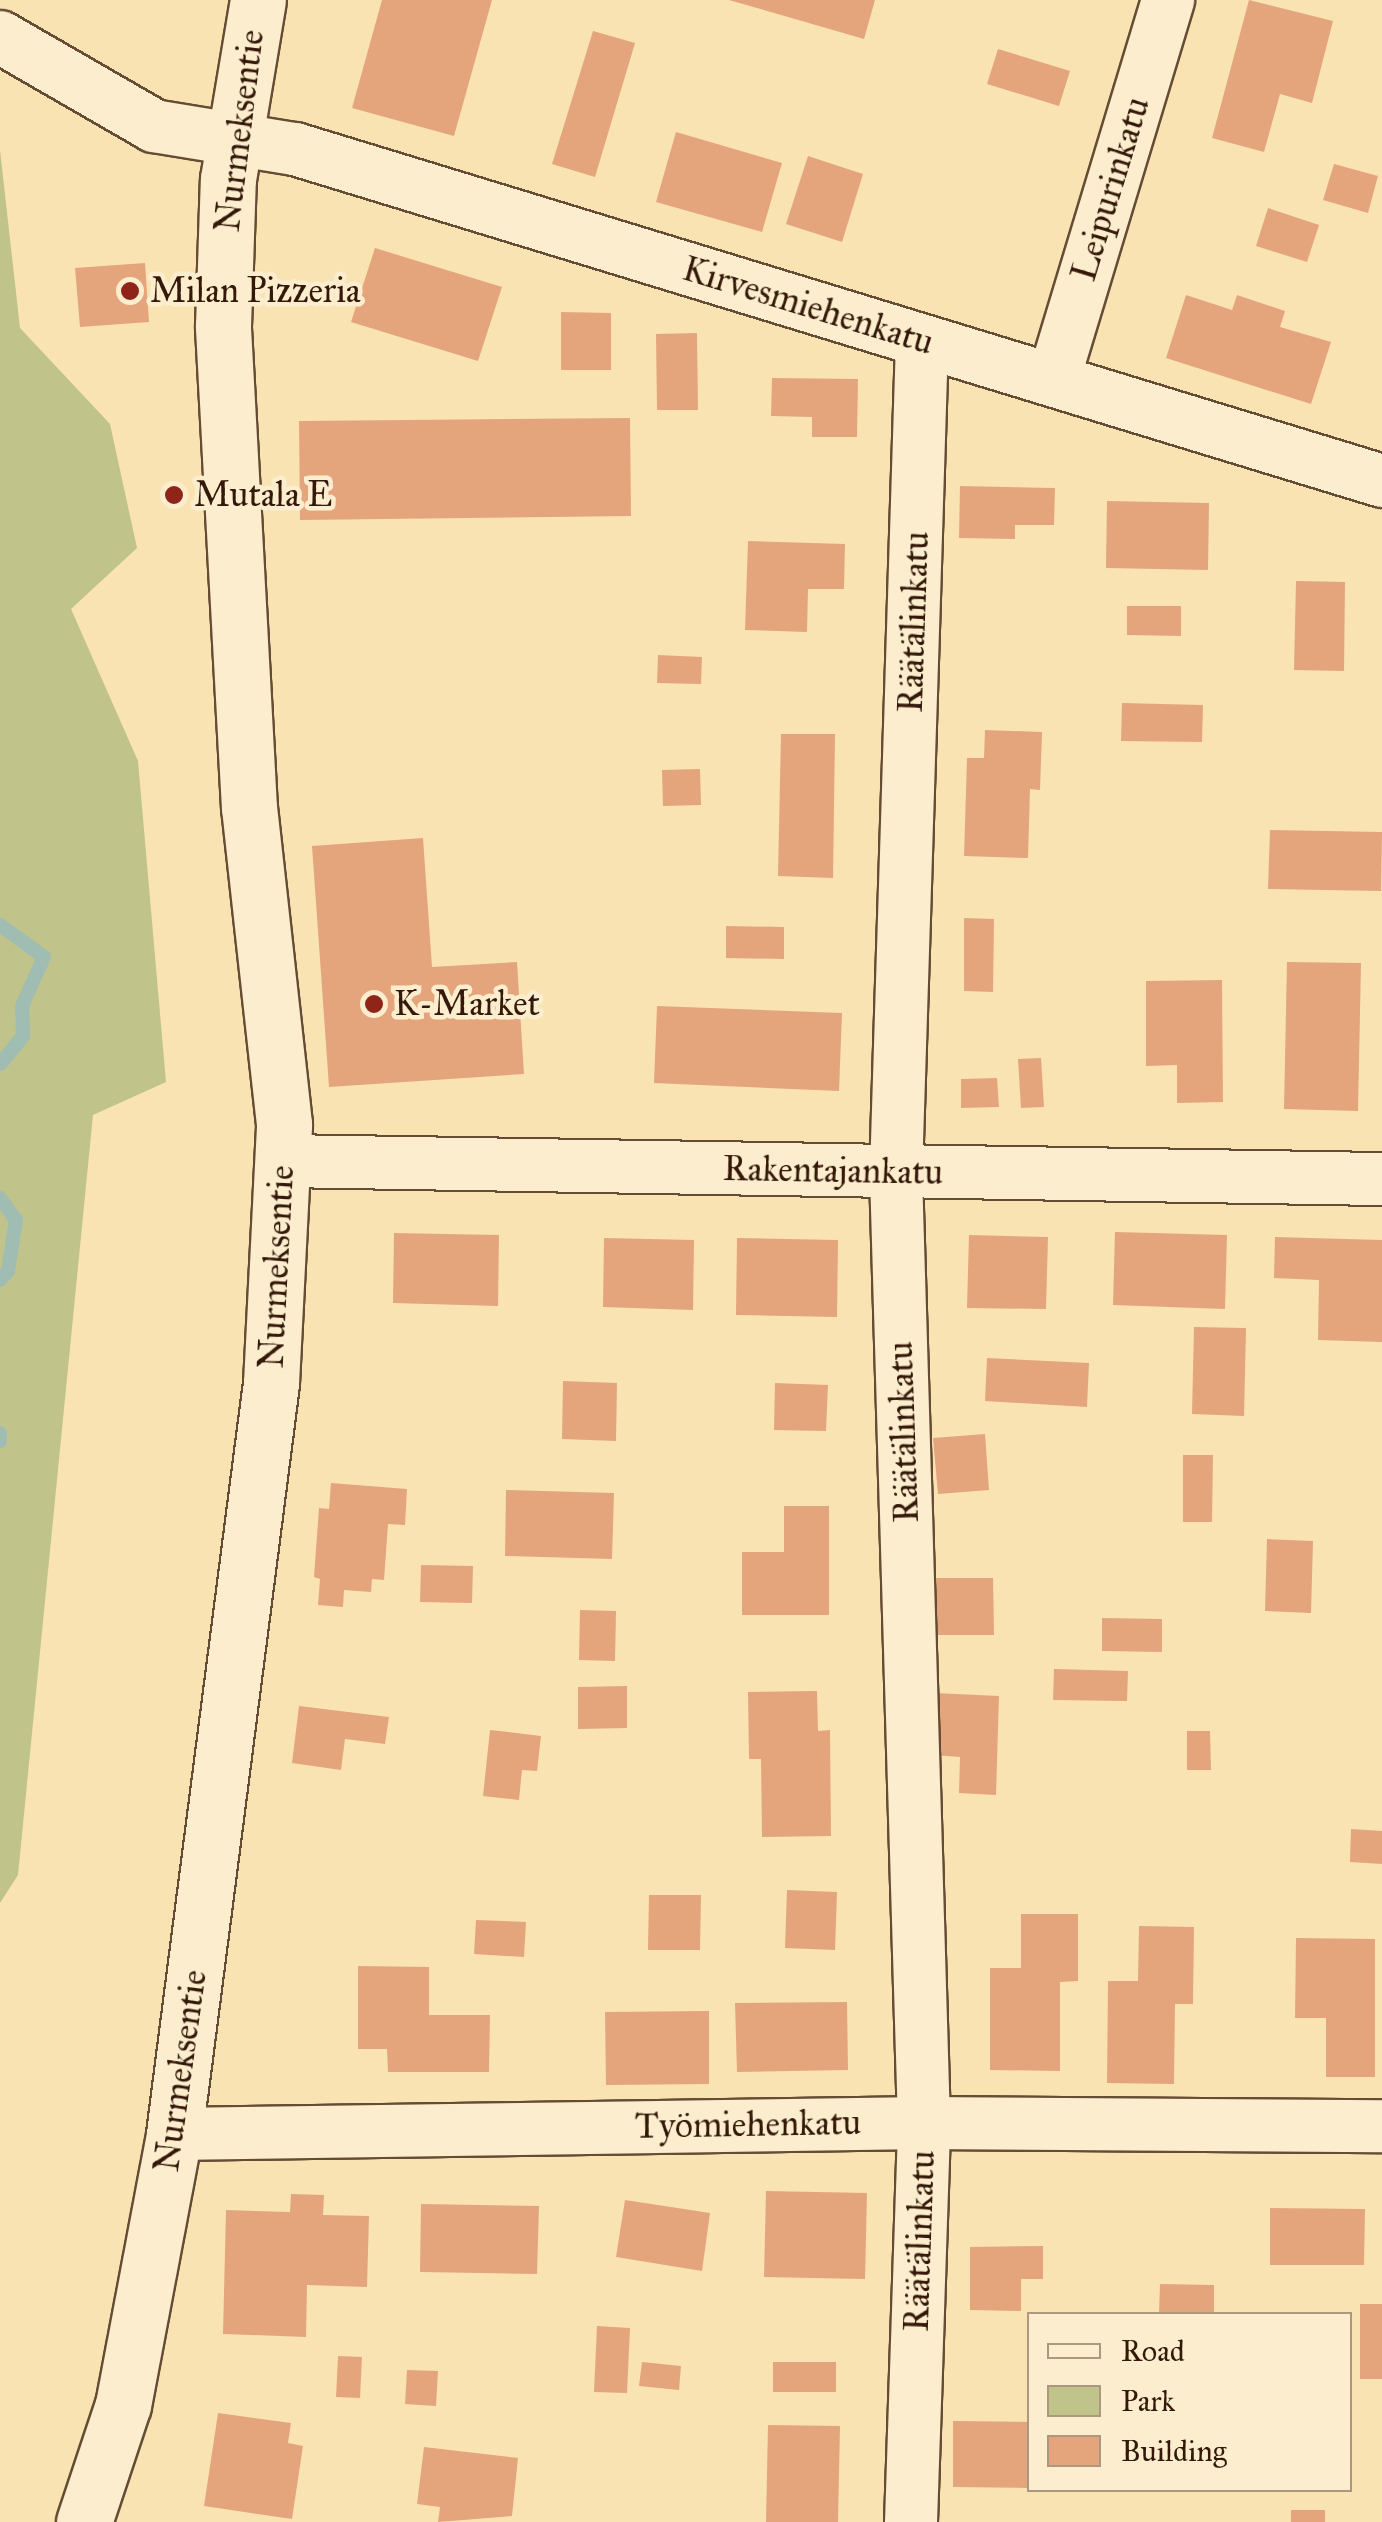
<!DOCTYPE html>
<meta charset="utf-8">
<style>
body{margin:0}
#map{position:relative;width:1382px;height:2522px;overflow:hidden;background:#f9e3b2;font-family:"IM FELL Great Primer",serif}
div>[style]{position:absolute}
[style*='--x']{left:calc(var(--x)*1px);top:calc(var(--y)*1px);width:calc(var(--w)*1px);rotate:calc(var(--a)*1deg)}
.green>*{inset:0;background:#c0c38a}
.stream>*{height:14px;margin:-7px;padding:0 7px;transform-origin:7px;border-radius:7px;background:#9fbdb3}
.building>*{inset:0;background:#e4a57d}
.roads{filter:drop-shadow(2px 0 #654c34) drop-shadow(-2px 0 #654c34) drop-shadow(0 2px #654c34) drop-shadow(0 -2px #654c34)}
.street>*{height:52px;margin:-26px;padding:0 26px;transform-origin:26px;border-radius:26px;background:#fbedcd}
.secondary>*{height:55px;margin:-27.5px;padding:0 27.5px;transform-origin:27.5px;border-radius:27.5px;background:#fbedcd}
.dots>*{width:28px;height:28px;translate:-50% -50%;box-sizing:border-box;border:5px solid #fbedcd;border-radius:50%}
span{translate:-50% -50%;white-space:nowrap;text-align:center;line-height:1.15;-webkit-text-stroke:9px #fbedcd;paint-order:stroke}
.street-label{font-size:35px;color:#34190a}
.poi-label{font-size:35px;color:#34190a}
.left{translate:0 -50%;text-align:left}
.legend{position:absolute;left:1027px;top:2312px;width:325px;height:180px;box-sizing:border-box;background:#fbedcd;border:2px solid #ab987f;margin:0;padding:12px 18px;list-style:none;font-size:30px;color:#34190a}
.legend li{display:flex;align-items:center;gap:20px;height:50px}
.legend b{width:50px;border:2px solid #ab987f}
</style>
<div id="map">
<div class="green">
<div style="clip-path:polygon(0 150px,20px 328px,110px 424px,137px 548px,71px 609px,138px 761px,166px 1082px,93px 1115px,18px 1875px,0 1903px)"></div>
</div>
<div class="stream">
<div style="--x:0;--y:925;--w:54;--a:36"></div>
<div style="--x:44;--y:957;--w:54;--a:114.2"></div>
<div style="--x:22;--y:1006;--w:30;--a:88"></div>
<div style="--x:23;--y:1036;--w:36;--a:129"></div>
<div style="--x:0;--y:1198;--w:27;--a:54"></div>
<div style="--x:16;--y:1220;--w:52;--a:98.9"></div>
<div style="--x:8;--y:1271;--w:12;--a:132"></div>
<div style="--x:0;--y:1433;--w:8;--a:90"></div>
</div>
<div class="building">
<div style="clip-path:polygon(382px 0,492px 0,454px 136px,352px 108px)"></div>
<div style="clip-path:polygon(729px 0,875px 0,864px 39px)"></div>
<div style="clip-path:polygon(1249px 0,1333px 21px,1312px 103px,1280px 94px,1264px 152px,1212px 138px)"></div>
<div style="clip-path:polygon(593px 31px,635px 43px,595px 177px,552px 164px)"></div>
<div style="clip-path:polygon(998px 49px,1070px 71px,1059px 106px,987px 84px)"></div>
<div style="clip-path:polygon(676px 132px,782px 163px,762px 232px,656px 202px)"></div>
<div style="clip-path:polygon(808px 156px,863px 174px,842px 242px,786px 224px)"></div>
<div style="clip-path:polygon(1334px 164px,1378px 176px,1368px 213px,1323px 200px)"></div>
<div style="clip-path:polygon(1268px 208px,1319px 225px,1307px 262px,1256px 246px)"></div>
<div style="clip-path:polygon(375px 248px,502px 287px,478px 361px,351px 322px)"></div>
<div style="clip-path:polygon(145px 263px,149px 322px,80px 327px,75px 268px)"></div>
<div style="clip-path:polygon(1186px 295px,1232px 310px,1237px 295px,1285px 311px,1280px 327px,1331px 342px,1311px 404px,1166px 358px)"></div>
<div style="clip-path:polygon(561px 312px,611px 313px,611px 370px,561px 370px)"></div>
<div style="clip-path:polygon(697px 333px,698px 410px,657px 410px,656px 334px)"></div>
<div style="clip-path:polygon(772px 378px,858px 379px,857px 437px,812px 437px,812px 417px,771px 416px)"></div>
<div style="clip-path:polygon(630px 418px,631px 516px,300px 520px,299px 421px)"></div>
<div style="clip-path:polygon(960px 486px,1055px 488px,1054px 525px,1015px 525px,1015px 539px,959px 538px)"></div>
<div style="clip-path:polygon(1107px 501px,1209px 503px,1208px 570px,1106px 568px)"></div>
<div style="clip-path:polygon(748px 541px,845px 544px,844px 589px,808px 589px,807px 632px,745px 630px)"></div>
<div style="clip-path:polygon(1296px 581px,1345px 582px,1344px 671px,1294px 670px)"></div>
<div style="clip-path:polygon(1127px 606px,1181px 606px,1181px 636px,1127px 635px)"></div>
<div style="clip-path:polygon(658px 655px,702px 657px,701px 684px,657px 683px)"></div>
<div style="clip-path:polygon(1122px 703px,1203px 705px,1202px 742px,1121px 741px)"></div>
<div style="clip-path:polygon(985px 730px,1042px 732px,1040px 790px,1030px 789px,1028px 858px,964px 856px,967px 758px,984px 758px)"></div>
<div style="clip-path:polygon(781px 734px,835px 734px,833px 878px,778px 876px)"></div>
<div style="clip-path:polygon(700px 769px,701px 805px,663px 806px,662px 770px)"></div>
<div style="clip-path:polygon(1270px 830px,1382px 832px,1381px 891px,1268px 889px)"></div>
<div style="clip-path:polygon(423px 838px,432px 967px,517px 962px,524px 1074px,329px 1087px,312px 846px)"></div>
<div style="clip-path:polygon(964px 918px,994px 919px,993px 992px,964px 991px)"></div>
<div style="clip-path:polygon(726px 926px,784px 927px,784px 959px,726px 958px)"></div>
<div style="clip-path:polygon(1287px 962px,1361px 963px,1358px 1111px,1284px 1109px)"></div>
<div style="clip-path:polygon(1222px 980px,1223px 1102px,1177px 1103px,1177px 1065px,1146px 1066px,1146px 981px)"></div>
<div style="clip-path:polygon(657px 1006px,842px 1013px,839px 1091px,654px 1083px)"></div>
<div style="clip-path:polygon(1041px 1058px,1044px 1107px,1021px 1108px,1018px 1059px)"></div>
<div style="clip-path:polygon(997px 1078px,999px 1107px,961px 1108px,961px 1079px)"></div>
<div style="clip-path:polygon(1115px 1232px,1227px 1235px,1225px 1309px,1113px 1305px)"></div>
<div style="clip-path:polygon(394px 1233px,499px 1235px,498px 1306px,393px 1303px)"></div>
<div style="clip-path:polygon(969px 1235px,1048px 1237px,1046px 1309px,967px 1308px)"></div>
<div style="clip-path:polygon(1275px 1237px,1382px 1240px,1382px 1342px,1318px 1340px,1319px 1280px,1274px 1278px)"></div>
<div style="clip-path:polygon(604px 1238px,694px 1240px,693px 1310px,603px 1307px)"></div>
<div style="clip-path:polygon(737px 1238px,838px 1240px,837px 1317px,736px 1315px)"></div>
<div style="clip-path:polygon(1194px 1327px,1246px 1328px,1244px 1416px,1192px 1414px)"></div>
<div style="clip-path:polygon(987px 1358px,1089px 1363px,1087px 1407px,985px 1401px)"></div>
<div style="clip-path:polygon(563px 1381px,617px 1383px,616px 1441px,562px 1439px)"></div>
<div style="clip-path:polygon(775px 1383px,828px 1385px,826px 1431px,774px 1430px)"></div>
<div style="clip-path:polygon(985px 1434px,989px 1490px,938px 1494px,933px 1438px)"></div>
<div style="clip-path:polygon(1183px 1455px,1213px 1455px,1212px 1522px,1183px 1522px)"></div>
<div style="clip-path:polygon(331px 1483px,407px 1489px,405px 1525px,388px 1524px,384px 1580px,372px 1579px,371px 1592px,344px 1590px,343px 1607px,318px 1605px,320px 1579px,314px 1577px,319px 1508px,329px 1509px)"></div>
<div style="clip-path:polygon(506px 1490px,614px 1493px,612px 1559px,505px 1556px)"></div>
<div style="clip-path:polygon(784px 1506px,829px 1506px,829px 1615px,742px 1615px,742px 1552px,784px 1552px)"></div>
<div style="clip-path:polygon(1267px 1539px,1313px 1541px,1311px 1613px,1265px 1611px)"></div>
<div style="clip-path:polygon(421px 1565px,473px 1566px,472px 1603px,420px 1602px)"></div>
<div style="clip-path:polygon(935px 1578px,993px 1578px,994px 1635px,936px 1635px)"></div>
<div style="clip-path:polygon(580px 1610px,616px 1611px,615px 1661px,579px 1660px)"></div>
<div style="clip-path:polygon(1102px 1618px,1162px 1619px,1162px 1652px,1102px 1651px)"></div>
<div style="clip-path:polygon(1054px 1669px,1128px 1671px,1127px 1701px,1053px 1700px)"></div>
<div style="clip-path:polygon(627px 1686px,627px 1728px,578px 1729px,578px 1687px)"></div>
<div style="clip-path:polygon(817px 1691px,818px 1731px,830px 1730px,831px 1836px,762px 1837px,761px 1759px,749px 1759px,748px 1692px)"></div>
<div style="clip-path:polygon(935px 1693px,999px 1696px,996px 1795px,959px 1793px,960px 1757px,933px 1755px)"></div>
<div style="clip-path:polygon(299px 1706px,389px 1717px,385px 1744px,345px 1739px,341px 1770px,292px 1763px)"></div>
<div style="clip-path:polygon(490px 1730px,541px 1736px,537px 1771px,522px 1770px,519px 1800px,483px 1796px)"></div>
<div style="clip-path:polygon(1187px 1731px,1210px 1731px,1211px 1770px,1187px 1770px)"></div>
<div style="clip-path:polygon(1351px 1829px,1382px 1831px,1382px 1864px,1350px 1862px)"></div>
<div style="clip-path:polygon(787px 1890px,837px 1892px,835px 1950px,785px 1948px)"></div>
<div style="clip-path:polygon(649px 1895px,701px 1895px,700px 1950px,648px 1950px)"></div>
<div style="clip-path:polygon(1021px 1914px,1078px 1914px,1078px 1981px,1060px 1982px,1060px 2071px,990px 2070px,990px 1968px,1021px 1968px)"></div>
<div style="clip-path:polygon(476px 1920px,526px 1922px,524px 1957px,474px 1954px)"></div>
<div style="clip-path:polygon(1139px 1926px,1194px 1927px,1193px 2004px,1175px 2004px,1174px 2084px,1107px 2083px,1108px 1981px,1138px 1981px)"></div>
<div style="clip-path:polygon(1296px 1938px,1375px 1939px,1375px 2077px,1326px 2077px,1326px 2018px,1295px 2018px)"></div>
<div style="clip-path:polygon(358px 1966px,429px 1967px,429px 2015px,490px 2015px,489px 2072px,388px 2072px,387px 2049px,358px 2049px)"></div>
<div style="clip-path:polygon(847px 2002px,848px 2070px,737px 2072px,735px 2003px)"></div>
<div style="clip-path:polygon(709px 2011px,709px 2084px,606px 2085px,605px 2012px)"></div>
<div style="clip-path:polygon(766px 2191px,867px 2193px,865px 2279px,764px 2277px)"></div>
<div style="clip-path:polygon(291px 2194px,324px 2195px,323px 2215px,369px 2216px,367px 2287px,307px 2285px,306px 2337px,223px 2334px,226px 2210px,290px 2212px)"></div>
<div style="clip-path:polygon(625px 2200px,710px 2213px,702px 2271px,616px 2257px)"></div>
<div style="clip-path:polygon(421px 2204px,539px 2206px,537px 2274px,420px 2272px)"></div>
<div style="clip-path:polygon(1270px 2208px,1365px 2209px,1364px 2265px,1270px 2265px)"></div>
<div style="clip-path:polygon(1043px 2246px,1043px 2279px,1021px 2279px,1021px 2311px,970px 2310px,970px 2247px)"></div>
<div style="clip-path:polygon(1160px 2284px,1214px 2285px,1214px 2314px,1159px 2314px)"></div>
<div style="clip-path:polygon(1360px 2304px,1382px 2304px,1382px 2379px,1360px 2379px)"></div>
<div style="clip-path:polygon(597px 2326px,630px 2328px,627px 2393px,594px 2392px)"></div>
<div style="clip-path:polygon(338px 2356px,362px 2357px,360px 2398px,336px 2397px)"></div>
<div style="clip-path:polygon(642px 2362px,681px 2366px,679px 2390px,639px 2386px)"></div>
<div style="clip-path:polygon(773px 2362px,836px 2362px,836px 2392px,773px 2392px)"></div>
<div style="clip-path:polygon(407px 2370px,438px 2371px,436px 2406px,405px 2404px)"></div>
<div style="clip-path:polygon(218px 2413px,291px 2423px,288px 2443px,303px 2446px,292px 2519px,204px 2506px)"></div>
<div style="clip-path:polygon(953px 2421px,1030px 2422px,1030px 2488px,953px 2487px)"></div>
<div style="clip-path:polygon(768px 2425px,840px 2426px,838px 2522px,766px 2522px)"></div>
<div style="clip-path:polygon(424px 2447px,518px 2458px,512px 2516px,438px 2522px,440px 2507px,417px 2504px)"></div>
<div style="clip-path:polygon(1291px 2510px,1325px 2510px,1325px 2522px,1291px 2522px)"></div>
</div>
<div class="roads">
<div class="street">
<div style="--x:0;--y:37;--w:178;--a:30"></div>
<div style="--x:154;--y:126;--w:143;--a:9.3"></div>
<div style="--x:295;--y:149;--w:1137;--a:16.98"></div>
<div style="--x:1054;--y:378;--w:395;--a:-73.2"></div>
<div style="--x:283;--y:1161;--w:1099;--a:0.94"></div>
<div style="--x:174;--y:2134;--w:750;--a:-0.84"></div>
<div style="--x:924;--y:2123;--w:458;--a:0.4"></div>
<div style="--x:911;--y:2522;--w:399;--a:-88.1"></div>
<div style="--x:924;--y:2123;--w:949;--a:-91.69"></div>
<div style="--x:896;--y:1174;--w:833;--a:-88.21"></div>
</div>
<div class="secondary">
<div style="--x:84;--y:2522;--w:123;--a:-71.6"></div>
<div style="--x:123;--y:2405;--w:276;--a:-79.3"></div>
<div style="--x:174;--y:2134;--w:757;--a:-82.64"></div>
<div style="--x:271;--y:1383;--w:259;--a:-87.1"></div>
<div style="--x:284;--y:1124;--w:318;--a:-96.3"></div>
<div style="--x:249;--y:808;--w:483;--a:-93.1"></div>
<div style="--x:223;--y:326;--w:147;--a:-88.1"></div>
<div style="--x:228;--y:179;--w:181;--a:-80.5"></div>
</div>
</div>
<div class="dots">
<div style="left:130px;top:291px;background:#8f2418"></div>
<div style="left:174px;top:495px;background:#8f2418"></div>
<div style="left:374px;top:1004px;background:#8f2418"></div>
</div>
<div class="street-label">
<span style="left:240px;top:131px;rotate:-83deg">Nurmeksentie</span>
<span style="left:1111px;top:189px;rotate:-73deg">Leipurinkatu</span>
<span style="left:808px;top:306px;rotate:17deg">Kirvesmiehenkatu</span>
<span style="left:914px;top:622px;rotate:-88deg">Räätälinkatu</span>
<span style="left:833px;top:1171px;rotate:1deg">Rakentajankatu</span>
<span style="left:277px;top:1267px;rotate:-87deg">Nurmeksentie</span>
<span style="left:904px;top:1432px;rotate:-92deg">Räätälinkatu</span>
<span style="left:181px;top:2071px;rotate:-82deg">Nurmeksentie</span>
<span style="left:748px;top:2125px;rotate:-1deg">Työmiehenkatu</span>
<span style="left:920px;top:2241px;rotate:-88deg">Räätälinkatu</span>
</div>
<div class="poi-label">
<span class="left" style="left:150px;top:291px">Milan Pizzeria</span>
<span class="left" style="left:194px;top:495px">Mutala E</span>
<span class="left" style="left:394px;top:1004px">K-Market</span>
</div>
<ul class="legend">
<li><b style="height:12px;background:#fbedcd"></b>Road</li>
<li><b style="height:28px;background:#c0c38a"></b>Park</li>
<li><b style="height:28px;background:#e4a57d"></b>Building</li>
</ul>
</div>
